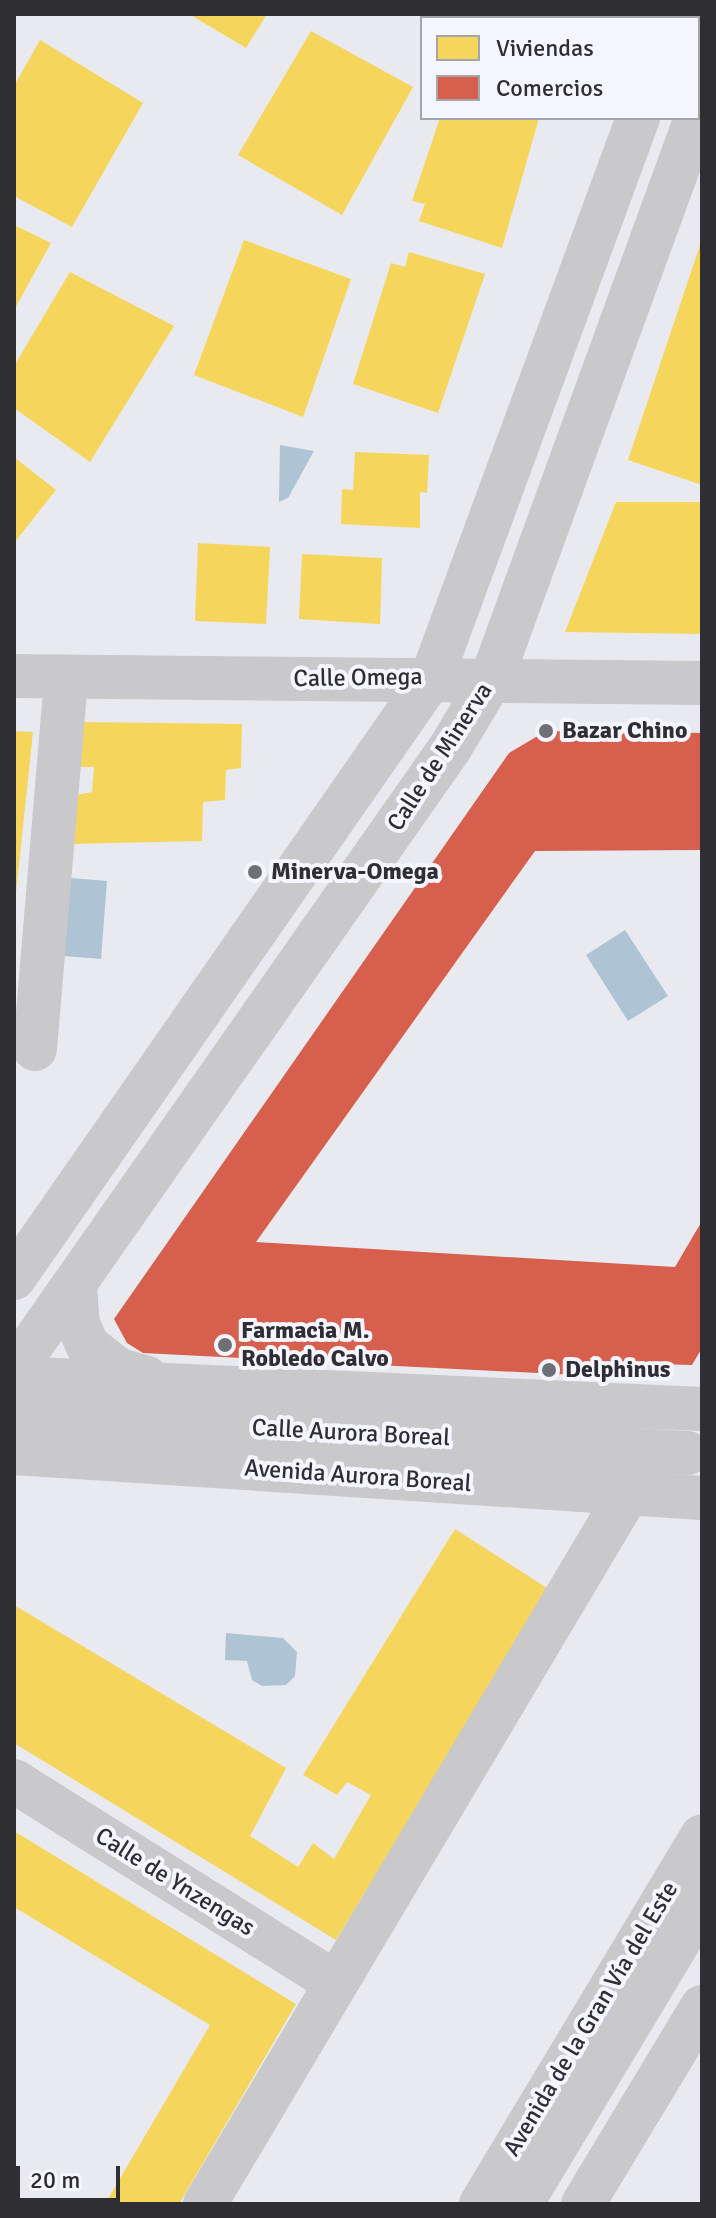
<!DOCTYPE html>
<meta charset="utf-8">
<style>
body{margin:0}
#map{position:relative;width:716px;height:2218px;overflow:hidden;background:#e9eaf0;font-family:Signika,sans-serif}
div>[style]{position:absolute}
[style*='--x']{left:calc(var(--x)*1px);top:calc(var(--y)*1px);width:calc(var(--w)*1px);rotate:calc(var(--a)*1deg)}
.water>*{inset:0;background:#aec3d3}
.homes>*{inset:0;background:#f6d55c}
.shops>*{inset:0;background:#d6604d}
.minor>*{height:44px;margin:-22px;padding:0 22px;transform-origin:22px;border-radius:22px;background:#c9c9cc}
.major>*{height:44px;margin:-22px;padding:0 22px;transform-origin:22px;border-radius:22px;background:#c9c9cc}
.dots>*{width:22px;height:22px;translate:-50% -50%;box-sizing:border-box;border:4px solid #f4f5fe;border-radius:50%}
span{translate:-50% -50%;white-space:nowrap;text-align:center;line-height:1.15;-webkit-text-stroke:8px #f4f5fe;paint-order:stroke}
.street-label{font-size:24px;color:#2e2e33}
.poi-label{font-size:24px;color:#2e2e33;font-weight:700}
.left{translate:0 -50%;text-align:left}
.frame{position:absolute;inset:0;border:16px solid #2e2e33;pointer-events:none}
.legend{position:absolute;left:420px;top:16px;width:280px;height:104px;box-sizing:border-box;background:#f4f5fe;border:2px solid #a5a5ad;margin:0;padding:10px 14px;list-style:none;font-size:24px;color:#2e2e33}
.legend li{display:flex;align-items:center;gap:16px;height:40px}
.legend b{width:40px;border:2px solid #a5a5ad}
.scale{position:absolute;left:16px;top:2166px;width:104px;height:36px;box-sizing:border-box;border:4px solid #2e2e33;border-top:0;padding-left:10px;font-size:24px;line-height:28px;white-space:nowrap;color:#2e2e33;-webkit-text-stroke:6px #f4f5fe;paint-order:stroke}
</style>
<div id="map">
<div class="water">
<div style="clip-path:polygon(280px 445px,314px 451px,288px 498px,279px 502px)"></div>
<div style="clip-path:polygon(71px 878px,107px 881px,101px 959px,64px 956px)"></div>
<div style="clip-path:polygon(625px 930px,668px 996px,628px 1021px,586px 955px)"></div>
<div style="clip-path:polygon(226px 1633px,283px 1638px,297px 1652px,295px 1676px,286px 1685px,262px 1686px,252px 1680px,247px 1661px,225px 1660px)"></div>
</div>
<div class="homes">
<div style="clip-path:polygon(189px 14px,267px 14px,246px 48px)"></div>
<div style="clip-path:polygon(493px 14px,581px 14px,585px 18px,496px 18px)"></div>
<div style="clip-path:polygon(311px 31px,413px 87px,342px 215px,238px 155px)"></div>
<div style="clip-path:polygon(40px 40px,143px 103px,72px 227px,14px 196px,14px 86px)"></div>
<div style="clip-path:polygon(440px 118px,539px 118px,502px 248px,419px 221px,425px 204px,412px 201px)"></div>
<div style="clip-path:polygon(14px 225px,51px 243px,14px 310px)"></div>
<div style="clip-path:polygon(244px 240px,351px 279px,303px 417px,194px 375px)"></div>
<div style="clip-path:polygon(701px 242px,702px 242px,702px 485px,628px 460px)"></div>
<div style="clip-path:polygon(409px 252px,485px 274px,438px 413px,353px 384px,391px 263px,405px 267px)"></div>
<div style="clip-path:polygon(70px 272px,174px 326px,90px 462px,14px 408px,14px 366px)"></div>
<div style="clip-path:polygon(355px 452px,429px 455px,427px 493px,420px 492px,420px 528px,341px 524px,342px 489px,353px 490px)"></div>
<div style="clip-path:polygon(14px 457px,56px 490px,14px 543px)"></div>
<div style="clip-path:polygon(616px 502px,702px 502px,702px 634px,565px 632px)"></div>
<div style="clip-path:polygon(198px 543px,270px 547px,266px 624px,195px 621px)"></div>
<div style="clip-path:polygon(302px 554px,382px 558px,380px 624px,299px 619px)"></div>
<div style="clip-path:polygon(79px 722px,242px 724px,241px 768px,226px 770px,225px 800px,203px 802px,202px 841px,68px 844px,72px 796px,92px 792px,94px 767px,78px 767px)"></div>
<div style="clip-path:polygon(14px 731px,33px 732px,16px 893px,14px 893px)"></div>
<div style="clip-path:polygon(455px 1529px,550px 1590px,336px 1940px,14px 1743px,14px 1605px,286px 1768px,250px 1836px,298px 1867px,313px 1843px,334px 1859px,371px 1795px,347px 1782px,337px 1795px,303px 1775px)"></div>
<div style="clip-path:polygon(14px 1831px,296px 2004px,179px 2204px,105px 2204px,210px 2025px,14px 1907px)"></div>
</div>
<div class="shops">
<div style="clip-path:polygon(546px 731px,702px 733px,702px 850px,535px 851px,256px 1242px,675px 1267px,702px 1221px,702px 1348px,692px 1365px,657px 1364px,655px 1379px,143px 1353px,127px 1343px,114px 1319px,509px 753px)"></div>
</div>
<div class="minor">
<div style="--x:674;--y:18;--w:4;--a:-63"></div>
<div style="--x:14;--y:676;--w:688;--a:0.58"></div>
<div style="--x:35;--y:1049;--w:372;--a:-85.2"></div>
<div style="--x:14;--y:1278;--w:732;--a:-55.18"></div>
<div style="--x:432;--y:677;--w:596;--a:-69.77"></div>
<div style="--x:75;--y:1285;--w:39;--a:86"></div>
<div style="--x:78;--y:1324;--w:24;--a:66"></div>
<div style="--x:88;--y:1346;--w:39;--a:38"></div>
<div style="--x:119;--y:1370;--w:29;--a:16"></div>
<div style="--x:14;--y:1370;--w:760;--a:-54.97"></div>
<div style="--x:450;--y:748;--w:82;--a:-59"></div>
<div style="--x:492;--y:678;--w:596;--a:-69.98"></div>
<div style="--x:14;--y:1378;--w:689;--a:2.58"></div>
<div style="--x:14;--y:1453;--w:689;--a:3.74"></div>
<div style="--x:14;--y:1781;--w:380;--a:32.1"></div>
<div style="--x:205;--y:2204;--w:827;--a:-59.25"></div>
<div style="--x:481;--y:2204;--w:429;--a:-59"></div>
<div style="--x:521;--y:2204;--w:351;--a:-59"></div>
<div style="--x:583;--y:2204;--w:230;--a:-58.9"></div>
</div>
<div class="major">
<div style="--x:14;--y:1413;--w:675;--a:3.4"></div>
</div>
<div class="dots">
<div style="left:546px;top:731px;background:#6f7075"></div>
<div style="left:255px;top:872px;background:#6f7075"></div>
<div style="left:225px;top:1345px;background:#6f7075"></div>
<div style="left:549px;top:1370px;background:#6f7075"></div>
</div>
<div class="street-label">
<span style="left:358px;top:678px;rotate:-1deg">Calle Omega</span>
<span style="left:440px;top:757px;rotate:-57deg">Calle de Minerva</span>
<span style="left:351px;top:1433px;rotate:3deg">Calle Aurora Boreal</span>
<span style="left:358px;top:1476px;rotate:4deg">Avenida Aurora Boreal</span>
<span style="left:175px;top:1882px;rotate:32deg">Calle de Ynzengas</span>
<span style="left:591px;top:2019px;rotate:-59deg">Avenida de la Gran Vía del Este</span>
</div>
<div class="poi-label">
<span class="left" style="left:562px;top:731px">Bazar Chino</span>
<span class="left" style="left:271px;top:872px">Minerva-Omega</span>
<span class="left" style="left:241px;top:1345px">Farmacia M.<br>Robledo Calvo</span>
<span class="left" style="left:565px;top:1370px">Delphinus</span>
</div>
<div class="frame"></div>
<ul class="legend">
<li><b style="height:22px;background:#f6d55c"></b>Viviendas</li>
<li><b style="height:22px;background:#d6604d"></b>Comercios</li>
</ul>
<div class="scale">20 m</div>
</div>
